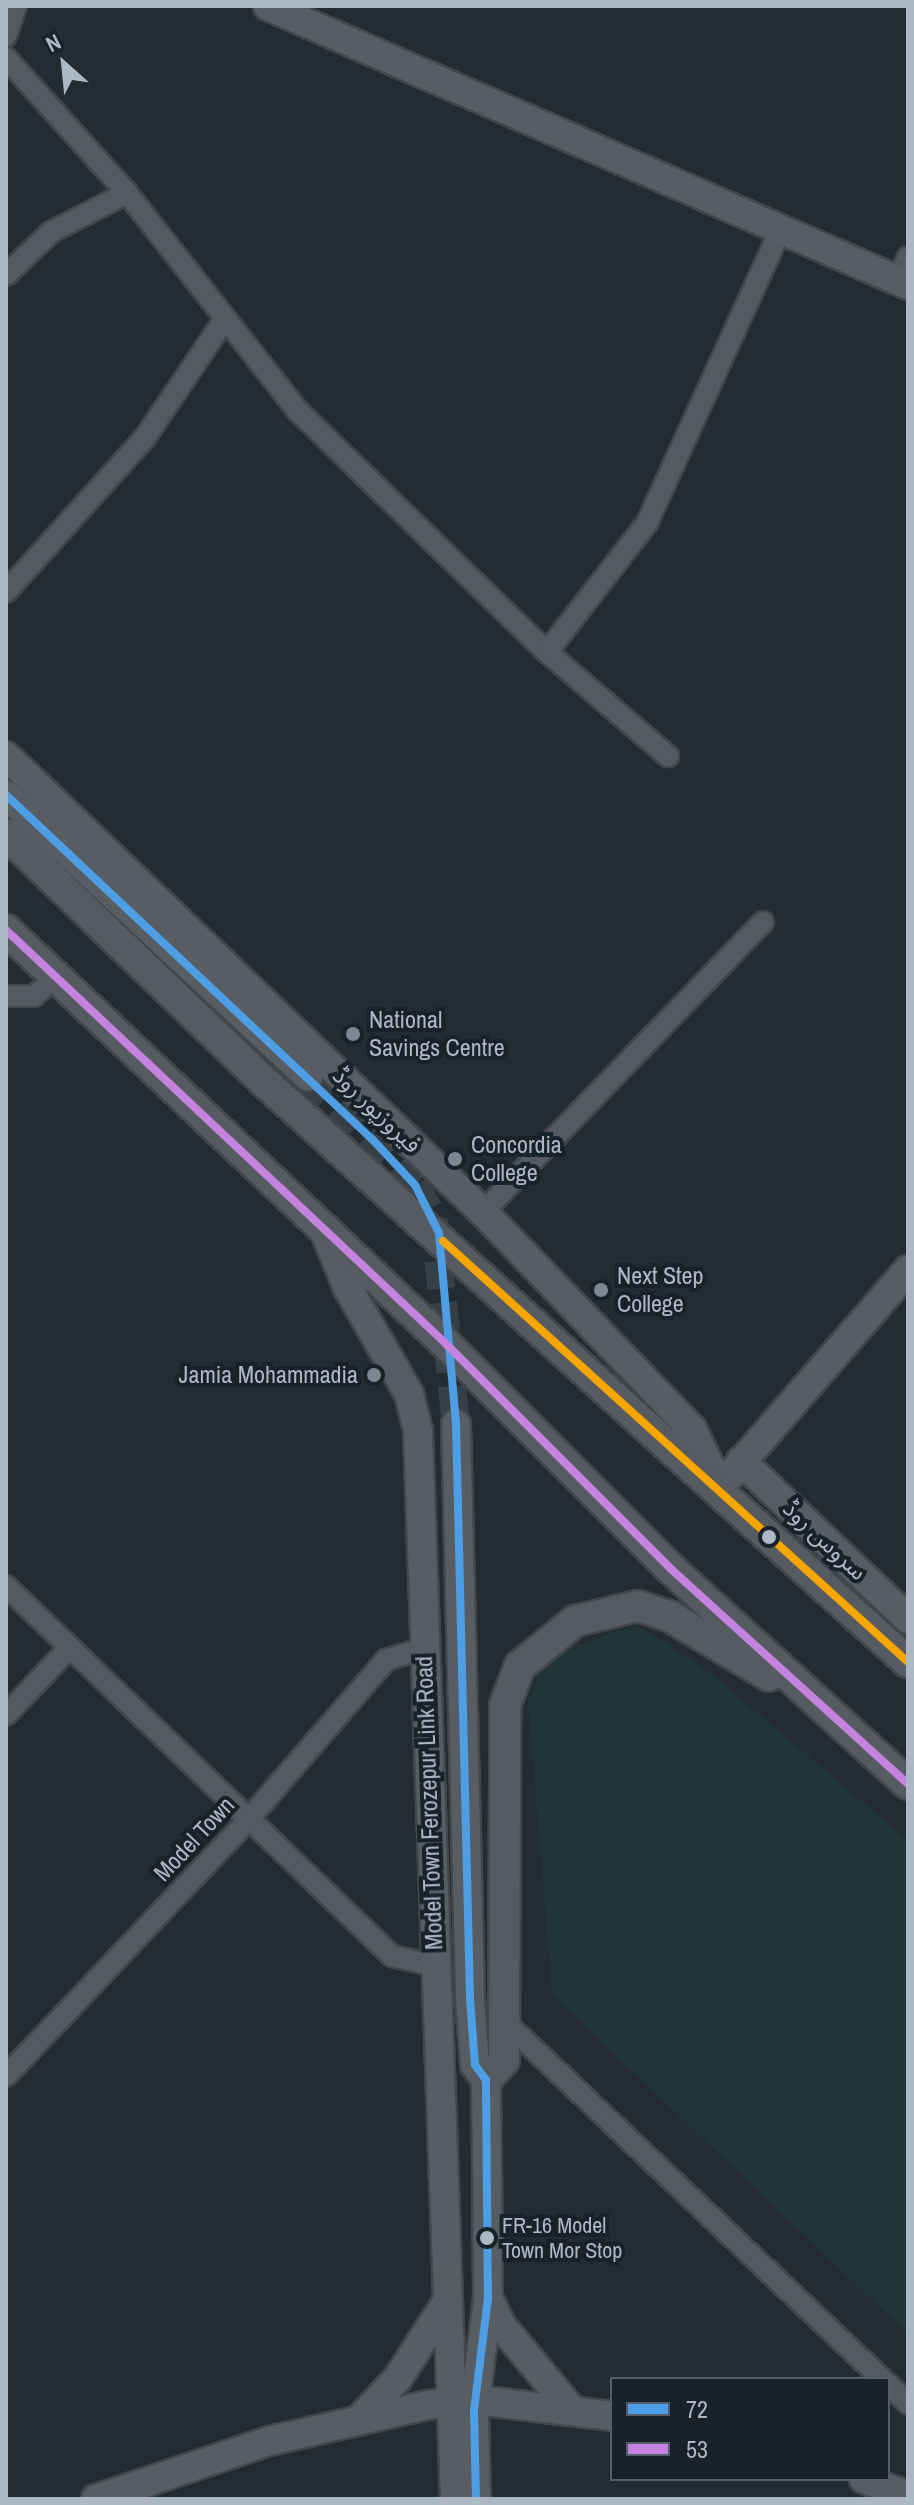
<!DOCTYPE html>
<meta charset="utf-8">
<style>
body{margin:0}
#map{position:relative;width:914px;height:2505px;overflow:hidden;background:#242b31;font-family:"Archivo Narrow","Noto Sans Arabic",sans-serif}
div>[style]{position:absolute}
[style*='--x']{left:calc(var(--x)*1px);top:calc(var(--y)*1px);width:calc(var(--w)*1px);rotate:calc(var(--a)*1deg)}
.green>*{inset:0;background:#213536}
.secondary-tunnel>*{height:28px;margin-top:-14px;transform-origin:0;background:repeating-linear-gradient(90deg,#384047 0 28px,transparent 0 42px)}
.roads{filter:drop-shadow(2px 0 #42474c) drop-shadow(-2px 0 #42474c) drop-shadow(0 2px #42474c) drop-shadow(0 -2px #42474c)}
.street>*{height:20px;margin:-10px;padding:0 10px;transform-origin:10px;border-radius:10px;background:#545a60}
.secondary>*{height:28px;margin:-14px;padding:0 14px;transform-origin:14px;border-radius:14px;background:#585d64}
.primary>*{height:30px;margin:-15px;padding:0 15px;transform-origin:15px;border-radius:15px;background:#565b61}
.bus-1>*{height:8px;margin:-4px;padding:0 4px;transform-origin:4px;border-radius:4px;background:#4d9ee5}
.bus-2>*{height:8px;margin:-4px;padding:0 4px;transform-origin:4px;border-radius:4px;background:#c483df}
.bus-3>*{height:8px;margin:-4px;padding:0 4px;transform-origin:4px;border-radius:4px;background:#f7a600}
.dots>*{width:22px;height:22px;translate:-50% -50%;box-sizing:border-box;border:4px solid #18222b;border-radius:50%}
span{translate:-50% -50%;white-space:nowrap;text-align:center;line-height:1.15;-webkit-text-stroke:8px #18222b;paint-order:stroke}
.bus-label{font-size:22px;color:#acb8c4}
.left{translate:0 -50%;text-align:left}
.poi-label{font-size:24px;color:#acb8c4}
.right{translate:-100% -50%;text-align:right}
.street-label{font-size:24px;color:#acb8c4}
.frame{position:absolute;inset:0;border:8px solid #acb8c4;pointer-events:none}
.legend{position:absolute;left:610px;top:2377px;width:280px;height:104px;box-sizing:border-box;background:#18222b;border:2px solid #535e68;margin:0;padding:10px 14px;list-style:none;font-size:24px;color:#acb8c4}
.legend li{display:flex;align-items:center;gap:16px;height:40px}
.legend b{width:40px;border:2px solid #535e68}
.north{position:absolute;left:24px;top:24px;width:80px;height:80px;-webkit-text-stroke:6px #18222b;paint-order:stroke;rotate:333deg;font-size:22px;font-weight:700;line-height:32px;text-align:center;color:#acb8c4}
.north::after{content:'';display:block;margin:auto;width:28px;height:36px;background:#acb8c4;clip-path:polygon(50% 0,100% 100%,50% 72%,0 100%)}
</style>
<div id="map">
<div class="green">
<div style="clip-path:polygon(637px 1624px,707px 1670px,908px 1840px,908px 2334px,552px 1995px,528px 1701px,545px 1657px)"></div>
</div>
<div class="secondary-tunnel">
<div style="--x:308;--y:1077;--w:152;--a:45.3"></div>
<div style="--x:415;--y:1185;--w:39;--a:61"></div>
<div style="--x:434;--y:1219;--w:206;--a:83.9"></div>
</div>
<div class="roads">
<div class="street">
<div style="--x:6;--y:36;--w:32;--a:-72"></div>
<div style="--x:6;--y:58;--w:181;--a:48.1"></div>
<div style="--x:127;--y:193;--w:276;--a:51.9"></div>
<div style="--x:297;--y:410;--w:348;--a:44.1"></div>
<div style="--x:547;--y:652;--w:160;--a:40.7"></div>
<div style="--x:6;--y:275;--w:62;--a:-43.7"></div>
<div style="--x:51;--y:232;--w:85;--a:-27.2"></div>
<div style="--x:897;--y:280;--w:25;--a:-64"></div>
<div style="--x:6;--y:592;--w:206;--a:-48"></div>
<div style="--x:144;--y:439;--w:141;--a:-56"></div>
<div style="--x:547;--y:652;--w:163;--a:-52.2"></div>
<div style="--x:647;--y:523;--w:323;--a:-65.5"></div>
<div style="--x:6;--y:996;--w:28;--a:0"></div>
<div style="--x:34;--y:996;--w:30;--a:-42"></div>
<div style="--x:483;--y:1212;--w:403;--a:-46"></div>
<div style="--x:6;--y:1586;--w:535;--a:43.79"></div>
<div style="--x:392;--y:1956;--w:45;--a:12.8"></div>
<div style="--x:6;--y:1715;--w:93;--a:-46.7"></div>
<div style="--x:504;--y:2021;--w:521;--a:43.44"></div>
<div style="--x:6;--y:2076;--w:351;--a:-46.6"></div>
<div style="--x:247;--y:1821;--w:213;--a:-49.2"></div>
<div style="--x:386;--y:1660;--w:39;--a:-17"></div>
<div style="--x:888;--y:2384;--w:28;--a:44"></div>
</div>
<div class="secondary">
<div style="--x:268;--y:6;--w:698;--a:23.55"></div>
<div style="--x:6;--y:756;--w:660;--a:43.71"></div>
<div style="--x:483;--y:1212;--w:301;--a:46.1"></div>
<div style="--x:692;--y:1429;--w:64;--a:64.2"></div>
<div style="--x:720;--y:1487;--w:287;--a:-49.1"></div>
<div style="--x:6;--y:795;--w:413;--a:43"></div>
<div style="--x:323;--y:1227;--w:66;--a:67.7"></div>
<div style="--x:348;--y:1288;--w:122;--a:60.1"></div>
<div style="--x:409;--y:1394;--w:38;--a:76"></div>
<div style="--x:418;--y:1431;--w:1069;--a:88.02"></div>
<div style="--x:456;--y:1424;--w:574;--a:88.6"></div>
<div style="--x:470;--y:1998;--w:67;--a:85.7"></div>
<div style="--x:475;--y:2065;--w:19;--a:54"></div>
<div style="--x:486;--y:2080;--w:79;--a:89.3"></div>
<div style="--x:487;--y:2159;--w:139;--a:89.6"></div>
<div style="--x:488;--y:2298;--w:114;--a:97.1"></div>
<div style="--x:474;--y:2411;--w:88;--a:88.7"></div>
<div style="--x:741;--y:1461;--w:230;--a:43.4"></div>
<div style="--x:488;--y:2298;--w:30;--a:64"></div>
<div style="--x:501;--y:2325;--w:107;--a:50.3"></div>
<div style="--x:360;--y:2419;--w:56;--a:-47.2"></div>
<div style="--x:398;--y:2378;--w:87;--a:-57.2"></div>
<div style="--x:864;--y:2479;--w:47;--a:21.1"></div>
<div style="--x:96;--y:2499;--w:182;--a:-18.5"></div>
<div style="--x:269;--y:2441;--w:163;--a:-12.8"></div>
<div style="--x:428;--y:2405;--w:48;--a:-5.9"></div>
<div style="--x:476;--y:2400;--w:137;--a:6.7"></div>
</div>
<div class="primary">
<div style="--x:6;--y:834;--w:363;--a:43.8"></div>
<div style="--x:268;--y:1085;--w:862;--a:42.04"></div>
<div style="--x:6;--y:930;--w:598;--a:43.24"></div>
<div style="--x:442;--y:1340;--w:324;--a:45"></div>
<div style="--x:671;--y:1569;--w:320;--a:42.2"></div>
<div style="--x:486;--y:2080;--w:27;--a:-48"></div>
<div style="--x:504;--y:2060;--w:355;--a:-89.8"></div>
<div style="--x:505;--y:1705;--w:42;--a:-69"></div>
<div style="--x:520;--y:1666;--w:71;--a:-39.3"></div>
<div style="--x:575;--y:1621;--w:65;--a:-13.4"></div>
<div style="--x:638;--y:1606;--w:35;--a:18"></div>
<div style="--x:671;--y:1617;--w:114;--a:31"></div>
</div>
</div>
<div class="bus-1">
<div style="--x:6;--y:795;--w:502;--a:43.23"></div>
<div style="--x:372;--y:1139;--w:63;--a:46.9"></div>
<div style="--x:415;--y:1185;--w:54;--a:63.4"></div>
<div style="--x:439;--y:1233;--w:192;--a:84.9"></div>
<div style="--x:456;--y:1424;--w:574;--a:88.6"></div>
<div style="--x:470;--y:1998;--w:67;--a:85.7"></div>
<div style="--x:475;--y:2065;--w:19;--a:54"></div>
<div style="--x:486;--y:2080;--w:218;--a:89.5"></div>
<div style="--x:488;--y:2298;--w:114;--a:97.1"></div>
<div style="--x:474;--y:2411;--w:88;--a:88.7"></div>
</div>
<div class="bus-2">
<div style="--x:6;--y:930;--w:598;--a:43.24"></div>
<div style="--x:442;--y:1340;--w:324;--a:45"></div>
<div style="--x:671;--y:1569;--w:320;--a:42.2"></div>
</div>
<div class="bus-3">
<div style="--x:443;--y:1241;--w:627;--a:42.16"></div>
</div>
<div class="dots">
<div style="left:353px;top:1034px;background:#7c8791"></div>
<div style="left:455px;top:1159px;background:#7c8791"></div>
<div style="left:601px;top:1290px;background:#7c8791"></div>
<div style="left:374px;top:1375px;background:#7c8791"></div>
<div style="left:769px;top:1537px;background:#acb8c4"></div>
<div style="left:487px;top:2238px;background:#acb8c4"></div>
</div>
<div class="bus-label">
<span class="left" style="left:502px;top:2238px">FR-16 Model<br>Town Mor Stop</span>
</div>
<div class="poi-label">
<span class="left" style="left:369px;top:1034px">National<br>Savings Centre</span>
<span class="left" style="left:471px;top:1159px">Concordia<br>College</span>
<span class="left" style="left:617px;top:1290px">Next Step<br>College</span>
<span class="right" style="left:358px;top:1375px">Jamia Mohammadia</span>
</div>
<div class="street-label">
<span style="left:377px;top:1110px;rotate:44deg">فیروزپور روڈ</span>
<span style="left:825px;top:1540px;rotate:43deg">سروس روڈ</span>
<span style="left:429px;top:1803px;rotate:-92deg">Model Town Ferozepur Link Road</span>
<span style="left:194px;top:1839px;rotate:-47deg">Model Town</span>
</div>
<div class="frame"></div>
<ul class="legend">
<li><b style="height:10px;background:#4d9ee5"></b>72</li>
<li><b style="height:10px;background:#c483df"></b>53</li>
</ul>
<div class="north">N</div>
</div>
